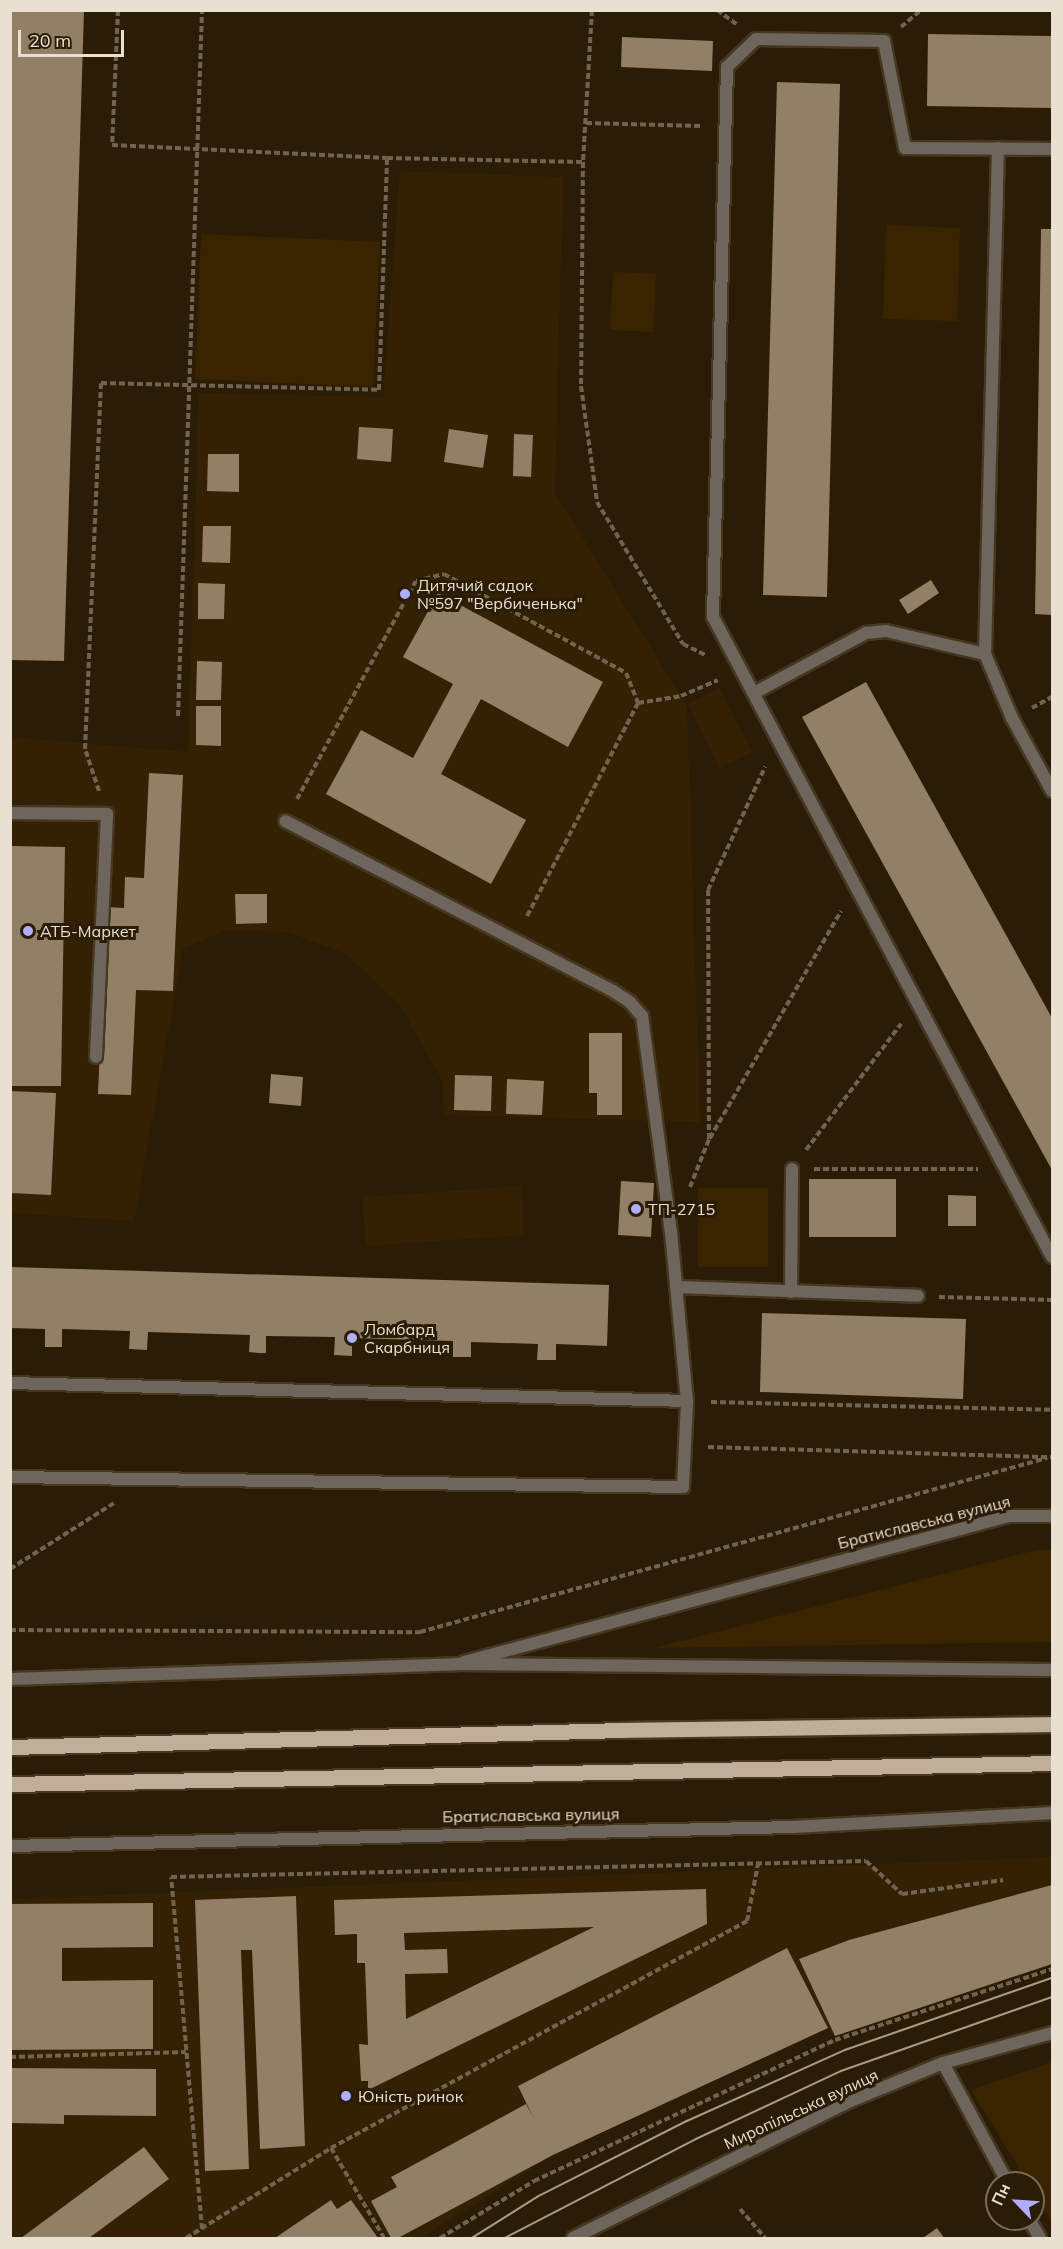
<!DOCTYPE html>
<meta charset="utf-8">
<style>
body{margin:0}
#map{position:relative;width:1063px;height:2249px;overflow:hidden;background:#2b1c06;font-family:Mulish,sans-serif}
div>[style]{position:absolute}
[style*='--x']{left:calc(var(--x)*1px);top:calc(var(--y)*1px);width:calc(var(--w)*1px);rotate:calc(var(--a)*1deg)}
.built>*{inset:0;background:#342103}
.green>*{inset:0;background:#3a2400}
.building>*{inset:0;background:#917f66}
.path>*{height:4px;margin-top:-2px;transform-origin:0;background:repeating-linear-gradient(90deg,#706350 0 6px,transparent 0 9px)}
.roads{filter:drop-shadow(2px 0 #463723) drop-shadow(-2px 0 #463723) drop-shadow(0 2px #463723) drop-shadow(0 -2px #463723)}
.service>*{height:12px;margin:-6px;padding:0 6px;transform-origin:6px;border-radius:6px;background:#6e665c}
.minor>*{height:12px;margin:-6px;padding:0 6px;transform-origin:6px;border-radius:6px;background:#6e665c}
.tertiary>*{height:12px;margin:-6px;padding:0 6px;transform-origin:6px;border-radius:6px;background:#6e665c}
.primary>*{height:15px;margin:-7.5px;padding:0 7.5px;transform-origin:7.5px;border-radius:7.5px;background:#bfaf99}
.tram>*{height:1.5px;margin:-0.75px;padding:0 0.75px;transform-origin:0.75px;border-radius:0.75px;background:#a69a89}
.dots>*{width:16px;height:16px;translate:-50% -50%;box-sizing:border-box;border:3px solid #2b1c06;border-radius:50%}
span{translate:-50% -50%;white-space:nowrap;text-align:center;line-height:1.15;-webkit-text-stroke:6px #2b1c06;paint-order:stroke}
.poi-label{font-size:16px;color:#eae0d2}
.left{translate:0 -50%;text-align:left}
.street-label{font-size:16px;color:#eae0d2}
.frame{position:absolute;inset:0;border:12px solid #eae0d2;pointer-events:none}
.north{position:absolute;left:985px;top:2171px;width:60px;height:60px;box-sizing:border-box;background:#2b1c06;border:2px solid #776a58;border-radius:50%;rotate:295deg;font-size:16px;font-weight:700;line-height:24px;text-align:center;color:#eae0d2}
.north::after{content:'';display:block;margin:auto;width:21px;height:27px;background:#afaefa;clip-path:polygon(50% 0,100% 100%,50% 72%,0 100%)}
.scale{position:absolute;left:18px;top:30px;width:106px;height:27px;box-sizing:border-box;border:3px solid #eae0d2;border-top:0;padding-left:8px;font-size:18px;line-height:21px;white-space:nowrap;color:#eae0d2;-webkit-text-stroke:4px #2b1c06;paint-order:stroke}
</style>
<div id="map">
<div class="built">
<div style="clip-path:polygon(400px 171px,563px 177px,555px 493px,687px 706px,700px 1122px,444px 1115px,442px 1080px,399px 1004px,346px 954px,288px 932px,226px 930px,183px 949px,134px 1221px,11px 1213px,10px 737px,188px 752px,199px 393px,383px 397px)"></div>
<div style="clip-path:polygon(719px 688px,752px 752px,719px 768px,688px 704px)"></div>
<div style="clip-path:polygon(521px 1186px,524px 1235px,366px 1246px,362px 1197px)"></div>
<div style="clip-path:polygon(1052px 1857px,1052px 1964px,835px 2036px,828px 2028px,553px 2155px,421px 2238px,11px 2238px,10px 1899px)"></div>
</div>
<div class="green">
<div style="clip-path:polygon(886px 225px,960px 228px,957px 321px,883px 319px)"></div>
<div style="clip-path:polygon(201px 234px,380px 242px,373px 387px,195px 379px)"></div>
<div style="clip-path:polygon(613px 272px,656px 274px,653px 332px,610px 330px)"></div>
<div style="clip-path:polygon(698px 1188px,768px 1188px,768px 1267px,698px 1267px)"></div>
<div style="clip-path:polygon(1037px 1550px,1052px 1550px,1052px 1642px,654px 1648px)"></div>
<div style="clip-path:polygon(1052px 2062px,1052px 2223px,1033px 2191px,1033px 2183px,1028px 2183px,971px 2090px)"></div>
</div>
<div class="building">
<div style="clip-path:polygon(10px 10px,84px 10px,64px 661px,10px 660px)"></div>
<div style="clip-path:polygon(928px 34px,1052px 36px,1052px 108px,927px 106px)"></div>
<div style="clip-path:polygon(622px 37px,713px 41px,712px 71px,621px 67px)"></div>
<div style="clip-path:polygon(777px 82px,840px 84px,827px 597px,763px 595px)"></div>
<div style="clip-path:polygon(1041px 229px,1052px 229px,1052px 615px,1035px 614px)"></div>
<div style="clip-path:polygon(359px 427px,393px 429px,391px 462px,357px 459px)"></div>
<div style="clip-path:polygon(449px 429px,488px 435px,483px 468px,444px 462px)"></div>
<div style="clip-path:polygon(514px 434px,533px 435px,531px 477px,513px 476px)"></div>
<div style="clip-path:polygon(208px 454px,239px 454px,239px 492px,207px 491px)"></div>
<div style="clip-path:polygon(203px 526px,231px 526px,230px 563px,202px 562px)"></div>
<div style="clip-path:polygon(931px 580px,939px 593px,908px 614px,899px 600px)"></div>
<div style="clip-path:polygon(198px 583px,225px 584px,224px 619px,198px 619px)"></div>
<div style="clip-path:polygon(438px 593px,603px 682px,568px 747px,481px 699px,441px 774px,526px 820px,491px 884px,326px 794px,361px 730px,413px 758px,453px 684px,403px 657px)"></div>
<div style="clip-path:polygon(197px 661px,222px 662px,221px 700px,196px 700px)"></div>
<div style="clip-path:polygon(866px 682px,1052px 1018px,1052px 1170px,802px 717px)"></div>
<div style="clip-path:polygon(196px 706px,221px 706px,221px 746px,196px 745px)"></div>
<div style="clip-path:polygon(149px 773px,183px 775px,173px 991px,136px 990px,131px 1095px,98px 1094px,106px 907px,124px 908px,125px 877px,144px 878px)"></div>
<div style="clip-path:polygon(10px 846px,65px 847px,61px 1086px,10px 1086px)"></div>
<div style="clip-path:polygon(235px 894px,267px 894px,267px 923px,236px 924px)"></div>
<div style="clip-path:polygon(589px 1033px,622px 1033px,622px 1115px,597px 1115px,597px 1093px,589px 1093px)"></div>
<div style="clip-path:polygon(271px 1074px,303px 1077px,301px 1106px,269px 1103px)"></div>
<div style="clip-path:polygon(455px 1075px,492px 1076px,491px 1111px,454px 1110px)"></div>
<div style="clip-path:polygon(507px 1079px,544px 1081px,542px 1115px,506px 1114px)"></div>
<div style="clip-path:polygon(10px 1091px,56px 1093px,51px 1195px,10px 1193px)"></div>
<div style="clip-path:polygon(809px 1179px,896px 1179px,896px 1237px,809px 1237px)"></div>
<div style="clip-path:polygon(621px 1181px,654px 1183px,651px 1237px,618px 1235px)"></div>
<div style="clip-path:polygon(948px 1195px,976px 1196px,976px 1226px,948px 1226px)"></div>
<div style="clip-path:polygon(10px 1267px,609px 1285px,607px 1346px,556px 1344px,556px 1360px,537px 1360px,538px 1344px,471px 1342px,471px 1357px,453px 1357px,453px 1341px,352px 1338px,352px 1356px,334px 1355px,335px 1337px,266px 1336px,266px 1353px,258px 1353px,249px 1352px,250px 1335px,148px 1332px,147px 1350px,129px 1349px,130px 1331px,62px 1329px,62px 1347px,45px 1347px,45px 1329px,10px 1328px)"></div>
<div style="clip-path:polygon(762px 1313px,966px 1319px,963px 1399px,760px 1392px)"></div>
<div style="clip-path:polygon(1052px 1885px,1052px 1964px,835px 2036px,799px 1959px,849px 1940px)"></div>
<div style="clip-path:polygon(evenodd,706px 1889px,707px 1924px,368px 2090px,368px 2081px,361px 2081px,359px 2044px,368px 2045px,365px 1963px,357px 1963px,357px 1934px,335px 1935px,334px 1900px,706px 1889px,594px 1927px,406px 2019px,405px 1974px,448px 1973px,447px 1949px,405px 1950px,404px 1933px,594px 1927px)"></div>
<div style="clip-path:polygon(296px 1896px,305px 2146px,260px 2149px,252px 1950px,241px 1950px,249px 2169px,205px 2171px,195px 1900px)"></div>
<div style="clip-path:polygon(153px 1903px,153px 1947px,62px 1948px,62px 1981px,153px 1980px,153px 2049px,10px 2050px,10px 1904px)"></div>
<div style="clip-path:polygon(787px 1948px,828px 2028px,553px 2155px,398px 2238px,391px 2238px,371px 2201px,397px 2187px,391px 2177px,526px 2104px,534px 2119px,518px 2086px)"></div>
<div style="clip-path:polygon(10px 2068px,156px 2069px,156px 2116px,64px 2115px,64px 2124px,10px 2123px)"></div>
<div style="clip-path:polygon(144px 2147px,169px 2179px,89px 2238px,21px 2238px)"></div>
<div style="clip-path:polygon(331px 2200px,337px 2209px,351px 2200px,378px 2238px,275px 2238px)"></div>
<div style="clip-path:polygon(937px 2228px,944px 2238px,923px 2238px)"></div>
</div>
<div class="path">
<div style="--x:118;--y:10;--w:135;--a:92.5"></div>
<div style="--x:112;--y:145;--w:275;--a:2.7"></div>
<div style="--x:387;--y:158;--w:196;--a:1.2"></div>
<div style="--x:592;--y:10;--w:152;--a:93.4"></div>
<div style="--x:583;--y:162;--w:224;--a:90.5"></div>
<div style="--x:581;--y:386;--w:117;--a:82.1"></div>
<div style="--x:597;--y:502;--w:166;--a:58.8"></div>
<div style="--x:683;--y:644;--w:25;--a:26"></div>
<div style="--x:717;--y:10;--w:24;--a:36"></div>
<div style="--x:901;--y:27;--w:26;--a:-40"></div>
<div style="--x:586;--y:123;--w:115;--a:1.5"></div>
<div style="--x:638;--y:703;--w:44;--a:-9.2"></div>
<div style="--x:681;--y:696;--w:40;--a:-23.4"></div>
<div style="--x:1032;--y:708;--w:23;--a:-29"></div>
<div style="--x:178;--y:716;--w:706;--a:-88.05"></div>
<div style="--x:99;--y:791;--w:44;--a:-108.4"></div>
<div style="--x:85;--y:749;--w:366;--a:-87.5"></div>
<div style="--x:101;--y:383;--w:278;--a:1.4"></div>
<div style="--x:379;--y:390;--w:232;--a:-88"></div>
<div style="--x:297;--y:799;--w:248;--a:-61.4"></div>
<div style="--x:416;--y:581;--w:29;--a:-14"></div>
<div style="--x:444;--y:574;--w:207;--a:28.5"></div>
<div style="--x:626;--y:673;--w:32;--a:68"></div>
<div style="--x:638;--y:703;--w:242;--a:117.5"></div>
<div style="--x:710;--y:1138;--w:262;--a:-60"></div>
<div style="--x:806;--y:1150;--w:158;--a:-53"></div>
<div style="--x:814;--y:1169;--w:164;--a:0"></div>
<div style="--x:690;--y:1187;--w:52;--a:-68.4"></div>
<div style="--x:709;--y:1139;--w:249;--a:-90.2"></div>
<div style="--x:708;--y:890;--w:136;--a:-65.1"></div>
<div style="--x:939;--y:1297;--w:113;--a:1.5"></div>
<div style="--x:711;--y:1402;--w:341;--a:1.3"></div>
<div style="--x:708;--y:1447;--w:344;--a:1.7"></div>
<div style="--x:10;--y:1569;--w:123;--a:-32.4"></div>
<div style="--x:10;--y:1630;--w:410;--a:0.3"></div>
<div style="--x:420;--y:1632;--w:651;--a:-15.51"></div>
<div style="--x:10;--y:2057;--w:176;--a:-1.6"></div>
<div style="--x:331;--y:2148;--w:474;--a:-28.6"></div>
<div style="--x:747;--y:1921;--w:58;--a:-79.1"></div>
<div style="--x:740;--y:2209;--w:38;--a:49"></div>
<div style="--x:202;--y:2229;--w:353;--a:-95"></div>
<div style="--x:171;--y:1877;--w:695;--a:-1.32"></div>
<div style="--x:866;--y:1861;--w:49;--a:42.5"></div>
<div style="--x:902;--y:1894;--w:102;--a:-7.9"></div>
<div style="--x:186;--y:2238;--w:171;--a:-31.8"></div>
<div style="--x:331;--y:2148;--w:104;--a:59.5"></div>
<div style="--x:440;--y:2238;--w:110;--a:-31.2"></div>
<div style="--x:534;--y:2181;--w:332;--a:-25.1"></div>
<div style="--x:835;--y:2040;--w:228;--a:-18.1"></div>
</div>
<div class="roads">
<div class="service">
<div style="--x:998;--y:148;--w:506;--a:91.47"></div>
<div style="--x:985;--y:654;--w:69;--a:67.1"></div>
<div style="--x:1012;--y:718;--w:83;--a:61.3"></div>
<div style="--x:1052;--y:149;--w:147;--a:-179.6"></div>
<div style="--x:905;--y:148;--w:109;--a:-101.1"></div>
<div style="--x:884;--y:41;--w:128;--a:-179.1"></div>
<div style="--x:756;--y:39;--w:40;--a:136"></div>
<div style="--x:727;--y:67;--w:550;--a:91.46"></div>
<div style="--x:713;--y:617;--w:724;--a:62.09"></div>
<div style="--x:754;--y:693;--w:127;--a:-28.2"></div>
<div style="--x:866;--y:633;--w:20;--a:-6"></div>
<div style="--x:886;--y:631;--w:102;--a:13.1"></div>
<div style="--x:10;--y:813;--w:97;--a:0.6"></div>
<div style="--x:107;--y:814;--w:243;--a:92.6"></div>
<div style="--x:676;--y:1287;--w:242;--a:2.1"></div>
<div style="--x:791;--y:1292;--w:123;--a:-89.5"></div>
<div style="--x:10;--y:1383;--w:677;--a:1.52"></div>
<div style="--x:10;--y:1477;--w:673;--a:0.85"></div>
<div style="--x:683;--y:1487;--w:86;--a:-87.3"></div>
<div style="--x:687;--y:1401;--w:169;--a:-95.4"></div>
<div style="--x:671;--y:1233;--w:219;--a:-97.6"></div>
<div style="--x:642;--y:1016;--w:18;--a:-131"></div>
<div style="--x:630;--y:1002;--w:20;--a:-147"></div>
<div style="--x:613;--y:991;--w:369;--a:-152.6"></div>
</div>
<div class="minor">
<div style="--x:464;--y:1662;--w:564;--a:-15"></div>
<div style="--x:1009;--y:1516;--w:43;--a:0"></div>
<div style="--x:943;--y:2063;--w:136;--a:61.6"></div>
<div style="--x:1029;--y:2219;--w:22;--a:60"></div>
</div>
<div class="tertiary">
<div style="--x:10;--y:1679;--w:447;--a:-1.9"></div>
<div style="--x:457;--y:1664;--w:595;--a:0.58"></div>
<div style="--x:10;--y:1846;--w:784;--a:-1.39"></div>
<div style="--x:794;--y:1827;--w:258;--a:-3.1"></div>
<div style="--x:573;--y:2238;--w:307;--a:-26.3"></div>
<div style="--x:848;--y:2102;--w:103;--a:-22.3"></div>
<div style="--x:943;--y:2063;--w:113;--a:-15.4"></div>
</div>
<div class="primary">
<div style="--x:10;--y:1747;--w:613;--a:-1.59"></div>
<div style="--x:623;--y:1730;--w:429;--a:-0.8"></div>
<div style="--x:10;--y:1784;--w:1042;--a:-1.15"></div>
</div>
</div>
<div class="tram">
<div style="--x:472;--y:2238;--w:77;--a:-32.2"></div>
<div style="--x:537;--y:2197;--w:168;--a:-26.9"></div>
<div style="--x:687;--y:2121;--w:173;--a:-24.2"></div>
<div style="--x:845;--y:2050;--w:219;--a:-19.2"></div>
<div style="--x:505;--y:2238;--w:215;--a:-27.4"></div>
<div style="--x:696;--y:2139;--w:160;--a:-25.1"></div>
<div style="--x:841;--y:2071;--w:224;--a:-19.3"></div>
</div>
<div class="dots">
<div style="left:405px;top:594px;background:#afaefa"></div>
<div style="left:28px;top:931px;background:#afaefa"></div>
<div style="left:636px;top:1209px;background:#afaefa"></div>
<div style="left:352px;top:1338px;background:#afaefa"></div>
<div style="left:346px;top:2096px;background:#afaefa"></div>
</div>
<div class="poi-label">
<span class="left" style="left:417px;top:594px">Дитячий садок<br>№597 "Вербиченька"</span>
<span class="left" style="left:40px;top:931px">АТБ-Маркет</span>
<span class="left" style="left:648px;top:1209px">ТП-2715</span>
<span class="left" style="left:364px;top:1338px">Ломбард<br>Скарбниця</span>
<span class="left" style="left:358px;top:2096px">Юність ринок</span>
</div>
<div class="street-label">
<span style="left:924px;top:1522px;rotate:-14deg">Братиславська вулиця</span>
<span style="left:531px;top:1815px;rotate:-1deg">Братиславська вулиця</span>
<span style="left:801px;top:2109px;rotate:-25deg">Миропільська вулиця</span>
</div>
<div class="frame"></div>
<div class="north">Пн</div>
<div class="scale">20 m</div>
</div>
